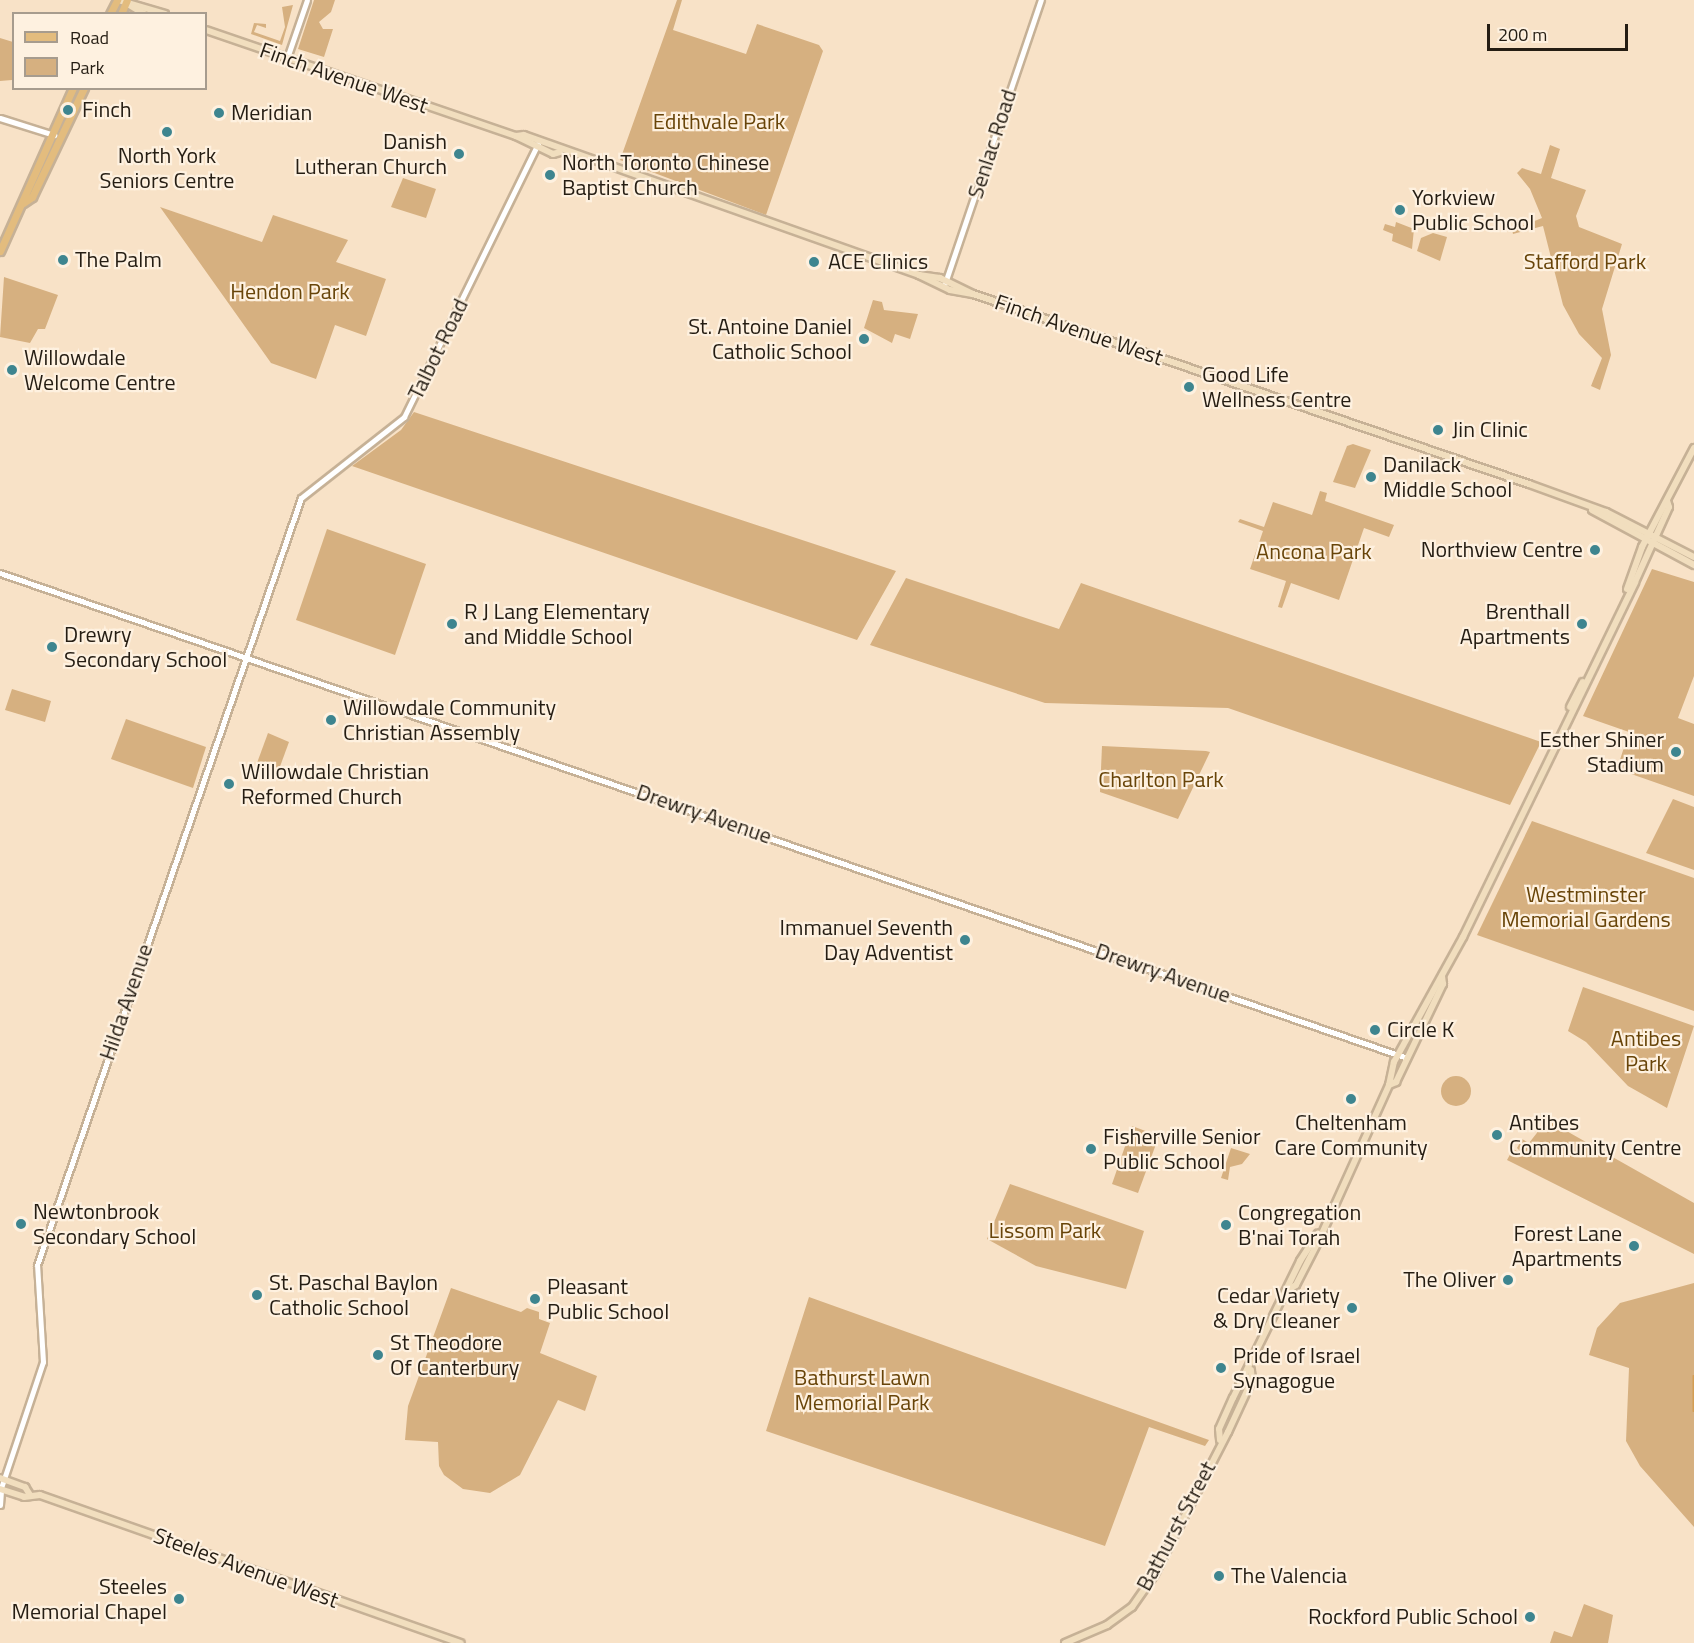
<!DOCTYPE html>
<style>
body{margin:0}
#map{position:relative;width:1694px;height:1643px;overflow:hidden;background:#f8e2c7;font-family:"Titillium Web",sans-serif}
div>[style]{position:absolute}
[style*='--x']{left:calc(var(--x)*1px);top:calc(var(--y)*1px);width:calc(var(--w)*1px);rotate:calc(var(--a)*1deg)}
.green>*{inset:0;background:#d6b080}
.round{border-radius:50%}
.stream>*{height:1.5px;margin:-0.75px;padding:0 0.75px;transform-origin:0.75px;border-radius:0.75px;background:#d49e54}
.roads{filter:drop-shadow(2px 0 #c6b196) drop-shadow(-2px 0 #c6b196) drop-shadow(0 2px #c6b196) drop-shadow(0 -2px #c6b196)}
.tertiary>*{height:5px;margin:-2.5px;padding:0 2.5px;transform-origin:2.5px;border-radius:2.5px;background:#fff}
.secondary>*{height:6px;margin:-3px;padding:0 3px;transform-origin:3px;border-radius:3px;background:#f1debe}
.primary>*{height:7px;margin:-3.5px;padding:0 3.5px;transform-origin:3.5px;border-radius:3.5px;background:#e3bc7e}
.dots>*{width:16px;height:16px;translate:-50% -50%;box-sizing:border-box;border:3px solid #fef1e0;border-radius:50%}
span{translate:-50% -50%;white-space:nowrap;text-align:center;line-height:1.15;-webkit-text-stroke:4.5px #fef1e0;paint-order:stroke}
.street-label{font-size:22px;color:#251d13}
.poi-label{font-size:22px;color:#251d13}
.left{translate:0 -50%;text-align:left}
.right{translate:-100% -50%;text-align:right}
.park-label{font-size:22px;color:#684408}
.legend{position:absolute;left:12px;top:12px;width:195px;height:78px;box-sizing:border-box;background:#fef1e0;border:2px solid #a79c8e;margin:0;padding:8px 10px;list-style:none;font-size:18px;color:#251d13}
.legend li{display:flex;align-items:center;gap:12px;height:30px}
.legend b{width:30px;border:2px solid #a79c8e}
.scale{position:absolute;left:1487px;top:24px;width:141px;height:27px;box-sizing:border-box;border:3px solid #251d13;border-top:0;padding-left:8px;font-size:18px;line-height:21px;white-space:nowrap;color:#251d13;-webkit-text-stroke:4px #fef1e0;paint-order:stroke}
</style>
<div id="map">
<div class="green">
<div style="clip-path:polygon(314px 0,335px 0,331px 12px,319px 22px,323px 29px,333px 29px,324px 57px,298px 49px)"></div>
<div style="clip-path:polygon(677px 0,682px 0,673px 30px,746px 54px,757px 24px,819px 45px,823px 51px,766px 215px,620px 160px)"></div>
<div style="clip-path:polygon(293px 5px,282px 45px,251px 34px,254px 23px,266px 24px,266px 28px,257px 25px,254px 32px,280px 41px,285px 27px,282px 7px)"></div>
<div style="clip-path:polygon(0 38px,13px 42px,12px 80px,0 81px)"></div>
<div style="clip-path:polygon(1550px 145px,1560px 149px,1551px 178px,1586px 190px,1576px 216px,1579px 227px,1622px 244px,1602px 309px,1611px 355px,1600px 390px,1591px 386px,1602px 358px,1579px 334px,1563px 305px,1543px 226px,1513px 234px,1512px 230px,1542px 218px,1530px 189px,1517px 173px,1522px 168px,1541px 174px)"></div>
<div style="clip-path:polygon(403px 178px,436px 189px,426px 218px,391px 207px)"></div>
<div style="clip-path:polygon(160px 207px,262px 242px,273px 215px,348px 240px,336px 262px,386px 279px,366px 336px,335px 325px,316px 379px,271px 363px)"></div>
<div style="clip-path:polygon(1396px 222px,1414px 229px,1412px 249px,1392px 241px,1393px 234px,1383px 230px,1385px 224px,1395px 227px)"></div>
<div style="clip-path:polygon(1433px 233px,1447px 237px,1440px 261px,1417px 251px,1421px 238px)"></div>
<div style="clip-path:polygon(4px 277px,58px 295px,45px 329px,38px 329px,30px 343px,0 337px)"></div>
<div style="clip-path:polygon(873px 300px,882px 302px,884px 310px,918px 314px,910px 339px,895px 334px,892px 343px,864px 328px)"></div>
<div style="clip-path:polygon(414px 412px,896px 571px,857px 640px,352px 466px,401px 430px)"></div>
<div style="clip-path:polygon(1353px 444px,1371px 450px,1355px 488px,1333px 482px,1347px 446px)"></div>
<div style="clip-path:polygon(1320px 491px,1327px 493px,1325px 501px,1394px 525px,1389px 537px,1364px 528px,1339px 600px,1291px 583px,1282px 608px,1278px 607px,1286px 581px,1250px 569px,1263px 531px,1238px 522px,1240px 519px,1264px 527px,1273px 502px,1312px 515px)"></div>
<div style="clip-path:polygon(327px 529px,426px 564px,395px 655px,296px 620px)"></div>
<div style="clip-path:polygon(1652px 569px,1694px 582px,1694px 676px,1678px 718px,1694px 724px,1694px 796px,1617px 769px,1629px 732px,1583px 716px)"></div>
<div style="clip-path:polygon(906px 578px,1059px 629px,1081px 583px,1541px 742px,1510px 805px,1228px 708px,1045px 703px,870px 645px)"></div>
<div style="clip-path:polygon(12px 689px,51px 701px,45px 722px,5px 710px)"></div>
<div style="clip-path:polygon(126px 719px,206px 747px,193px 788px,111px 759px)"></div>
<div style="clip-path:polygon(268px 733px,289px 742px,278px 772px,257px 763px)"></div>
<div style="clip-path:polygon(1102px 746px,1206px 751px,1210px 752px,1178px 819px,1100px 792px)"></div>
<div style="clip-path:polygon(1673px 799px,1694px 807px,1694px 870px,1646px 853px)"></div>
<div style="clip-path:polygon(1532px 821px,1694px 878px,1694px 1011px,1477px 935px)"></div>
<div style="clip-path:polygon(1583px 987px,1694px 1026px,1667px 1108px,1628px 1086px,1586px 1042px,1568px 1031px)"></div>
<div class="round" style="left:1441px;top:1076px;width:30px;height:30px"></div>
<div style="clip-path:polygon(1547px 1120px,1694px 1203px,1694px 1254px,1507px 1160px,1513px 1149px,1523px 1154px,1517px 1148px,1522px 1139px,1529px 1143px)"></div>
<div style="clip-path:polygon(1132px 1126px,1159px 1136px,1138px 1193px,1112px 1184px)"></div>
<div style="clip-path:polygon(1231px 1148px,1250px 1154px,1242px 1164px,1230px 1167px,1228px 1180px,1221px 1178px)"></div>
<div style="clip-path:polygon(1010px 1184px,1144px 1231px,1126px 1289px,1036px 1266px,987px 1239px)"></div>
<div style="clip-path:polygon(1694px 1283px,1694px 1527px,1640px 1466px,1626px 1441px,1629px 1368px,1589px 1355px,1597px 1328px,1620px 1303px)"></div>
<div style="clip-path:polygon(451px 1288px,521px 1312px,527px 1308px,539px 1312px,539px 1319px,550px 1323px,540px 1353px,597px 1376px,585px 1411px,558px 1400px,520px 1475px,490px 1493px,463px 1489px,444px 1475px,439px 1466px,438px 1442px,405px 1440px,408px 1406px)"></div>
<div style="clip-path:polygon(809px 1297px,1209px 1440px,1205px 1446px,1149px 1427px,1105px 1546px,766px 1431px)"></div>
<div style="clip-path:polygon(1584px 1604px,1613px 1615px,1608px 1643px,1550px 1643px,1554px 1631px,1572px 1637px)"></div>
</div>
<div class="stream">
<div style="--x:1694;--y:1376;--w:35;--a:90"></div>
</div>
<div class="roads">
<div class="tertiary">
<div style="--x:287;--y:58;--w:61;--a:-71"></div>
<div style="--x:0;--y:118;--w:57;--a:17.5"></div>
<div style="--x:945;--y:283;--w:299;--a:-71.3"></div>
<div style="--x:0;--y:573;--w:1488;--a:19.02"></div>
<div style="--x:0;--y:1491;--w:136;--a:-71.6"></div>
<div style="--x:43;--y:1362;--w:97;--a:-93.5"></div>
<div style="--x:37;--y:1265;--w:811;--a:-71.01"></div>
<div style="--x:301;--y:498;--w:131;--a:-38.2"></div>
<div style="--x:404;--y:417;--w:305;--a:-63.9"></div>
<div style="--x:0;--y:1505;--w:15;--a:-86"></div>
</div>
<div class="secondary">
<div style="--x:118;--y:0;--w:49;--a:16.6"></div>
<div style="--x:126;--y:3;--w:21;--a:31"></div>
<div style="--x:206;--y:30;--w:328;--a:18.9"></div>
<div style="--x:516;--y:136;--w:41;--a:25.9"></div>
<div style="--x:553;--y:154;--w:7;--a:-16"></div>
<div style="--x:516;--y:136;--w:8;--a:-7"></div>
<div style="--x:524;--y:135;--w:419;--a:19.5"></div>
<div style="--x:919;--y:275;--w:34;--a:26"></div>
<div style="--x:950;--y:290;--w:23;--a:10"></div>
<div style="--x:919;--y:275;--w:21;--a:8"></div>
<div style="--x:940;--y:278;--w:37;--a:26"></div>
<div style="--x:973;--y:294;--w:588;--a:18.87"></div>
<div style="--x:1529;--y:484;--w:82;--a:20"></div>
<div style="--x:1606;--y:512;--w:99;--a:27.1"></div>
<div style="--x:1592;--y:510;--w:116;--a:28.3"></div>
<div style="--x:1627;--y:589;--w:45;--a:-70.3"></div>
<div style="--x:1642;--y:547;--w:112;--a:-62.3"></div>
<div style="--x:1570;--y:707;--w:28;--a:-63"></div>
<div style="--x:1389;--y:1085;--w:8;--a:-23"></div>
<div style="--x:1396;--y:1082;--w:109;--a:-64.4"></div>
<div style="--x:1443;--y:984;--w:8;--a:-97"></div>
<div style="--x:1288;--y:1290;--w:9;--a:-32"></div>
<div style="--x:1296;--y:1285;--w:53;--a:-62.9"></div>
<div style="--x:1320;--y:1238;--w:168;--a:-65.7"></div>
<div style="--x:1389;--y:1085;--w:24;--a:-78"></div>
<div style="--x:1394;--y:1062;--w:143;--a:-61.1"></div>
<div style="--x:1463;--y:937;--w:394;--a:-64.1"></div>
<div style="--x:1635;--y:582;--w:82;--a:-65.6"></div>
<div style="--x:1669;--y:507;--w:6;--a:-108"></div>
<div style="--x:1220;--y:1440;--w:11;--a:-95"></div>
<div style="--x:1219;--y:1429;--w:34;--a:-66"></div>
<div style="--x:1233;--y:1398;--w:153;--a:-63.9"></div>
<div style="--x:1300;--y:1261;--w:33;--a:-57"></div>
<div style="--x:0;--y:1478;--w:27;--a:20"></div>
<div style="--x:25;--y:1487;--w:9;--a:58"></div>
<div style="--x:0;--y:1489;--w:25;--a:18"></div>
<div style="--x:24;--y:1497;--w:16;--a:-7"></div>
<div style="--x:40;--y:1495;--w:446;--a:19.4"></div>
<div style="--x:1065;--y:1643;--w:46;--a:-23.2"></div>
<div style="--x:1107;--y:1625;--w:31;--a:-36"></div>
<div style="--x:1132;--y:1607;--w:40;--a:-55.1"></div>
<div style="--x:1155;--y:1574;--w:160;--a:-62.8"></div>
<div style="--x:1228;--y:1432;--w:57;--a:-65.2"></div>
<div style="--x:1252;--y:1380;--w:10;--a:-96"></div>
</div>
<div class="primary">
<div style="--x:110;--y:14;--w:16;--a:-63"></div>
<div style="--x:121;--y:14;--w:15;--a:-67"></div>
<div style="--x:23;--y:203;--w:11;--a:-34"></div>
<div style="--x:32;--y:197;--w:121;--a:-64.5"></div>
<div style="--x:0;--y:251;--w:179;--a:-65.9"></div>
</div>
</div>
<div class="dots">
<div style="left:68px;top:110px;background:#3e858f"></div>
<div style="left:219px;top:113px;background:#3e858f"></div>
<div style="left:167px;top:132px;background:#3e858f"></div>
<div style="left:459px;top:154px;background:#3e858f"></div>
<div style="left:550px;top:175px;background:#3e858f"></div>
<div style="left:1400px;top:210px;background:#3e858f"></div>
<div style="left:63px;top:260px;background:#3e858f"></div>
<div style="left:814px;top:262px;background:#3e858f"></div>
<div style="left:864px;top:339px;background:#3e858f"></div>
<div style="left:12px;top:370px;background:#3e858f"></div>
<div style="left:1189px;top:387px;background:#3e858f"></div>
<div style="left:1438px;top:430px;background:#3e858f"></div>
<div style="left:1371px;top:477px;background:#3e858f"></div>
<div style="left:1595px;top:550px;background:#3e858f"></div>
<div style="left:452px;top:624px;background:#3e858f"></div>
<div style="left:1582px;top:624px;background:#3e858f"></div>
<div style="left:52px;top:647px;background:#3e858f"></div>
<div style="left:331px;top:720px;background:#3e858f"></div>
<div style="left:1676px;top:752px;background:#3e858f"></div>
<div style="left:229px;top:784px;background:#3e858f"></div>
<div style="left:965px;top:940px;background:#3e858f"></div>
<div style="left:1375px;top:1030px;background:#3e858f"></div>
<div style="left:1351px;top:1099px;background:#3e858f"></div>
<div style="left:1497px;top:1135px;background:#3e858f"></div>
<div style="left:1091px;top:1149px;background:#3e858f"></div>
<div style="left:21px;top:1224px;background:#3e858f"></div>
<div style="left:1226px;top:1225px;background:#3e858f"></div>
<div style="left:1634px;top:1246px;background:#3e858f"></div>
<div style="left:1508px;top:1280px;background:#3e858f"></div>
<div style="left:257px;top:1295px;background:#3e858f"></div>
<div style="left:535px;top:1299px;background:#3e858f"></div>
<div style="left:1352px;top:1308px;background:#3e858f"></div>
<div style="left:378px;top:1355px;background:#3e858f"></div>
<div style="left:1221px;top:1368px;background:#3e858f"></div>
<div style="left:1219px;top:1576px;background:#3e858f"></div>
<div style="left:179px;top:1599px;background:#3e858f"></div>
<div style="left:1530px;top:1617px;background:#3e858f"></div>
</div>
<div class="street-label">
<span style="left:344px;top:78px;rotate:19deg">Finch Avenue West</span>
<span style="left:992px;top:144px;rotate:-72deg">Senlac Road</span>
<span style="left:1079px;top:330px;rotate:19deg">Finch Avenue West</span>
<span style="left:438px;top:349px;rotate:-64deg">Talbot Road</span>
<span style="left:704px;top:814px;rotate:19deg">Drewry Avenue</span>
<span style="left:1163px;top:973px;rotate:19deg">Drewry Avenue</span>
<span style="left:126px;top:1002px;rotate:-71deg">Hilda Avenue</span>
<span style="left:1176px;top:1526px;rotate:-62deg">Bathurst Street</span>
<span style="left:246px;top:1568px;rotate:20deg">Steeles Avenue West</span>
</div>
<div class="poi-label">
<span class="left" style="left:82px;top:110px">Finch</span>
<span class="left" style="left:231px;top:113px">Meridian</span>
<span class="right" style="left:447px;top:154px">Danish<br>Lutheran Church</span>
<span style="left:167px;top:168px">North York<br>Seniors Centre</span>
<span class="left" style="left:562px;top:175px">North Toronto Chinese<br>Baptist Church</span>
<span class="left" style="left:1412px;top:210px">Yorkview<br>Public School</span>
<span class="left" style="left:75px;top:260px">The Palm</span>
<span class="left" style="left:828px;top:262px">ACE Clinics</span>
<span class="right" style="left:852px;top:339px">St. Antoine Daniel<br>Catholic School</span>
<span class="left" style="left:24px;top:370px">Willowdale<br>Welcome Centre</span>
<span class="left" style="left:1202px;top:387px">Good Life<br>Wellness Centre</span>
<span class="left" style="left:1452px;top:430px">Jin Clinic</span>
<span class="left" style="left:1383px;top:477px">Danilack<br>Middle School</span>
<span class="right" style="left:1583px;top:550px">Northview Centre</span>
<span class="left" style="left:464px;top:624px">R J Lang Elementary<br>and Middle School</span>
<span class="right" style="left:1570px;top:624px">Brenthall<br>Apartments</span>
<span class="left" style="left:64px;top:647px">Drewry<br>Secondary School</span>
<span class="left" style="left:343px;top:720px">Willowdale Community<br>Christian Assembly</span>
<span class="right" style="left:1664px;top:752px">Esther Shiner<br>Stadium</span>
<span class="left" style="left:241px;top:784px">Willowdale Christian<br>Reformed Church</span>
<span class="right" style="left:953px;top:940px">Immanuel Seventh<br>Day Adventist</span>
<span class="left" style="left:1387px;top:1030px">Circle K</span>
<span style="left:1351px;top:1135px">Cheltenham<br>Care Community</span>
<span class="left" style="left:1509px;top:1135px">Antibes<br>Community Centre</span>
<span class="left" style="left:1103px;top:1149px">Fisherville Senior<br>Public School</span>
<span class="left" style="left:33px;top:1224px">Newtonbrook<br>Secondary School</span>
<span class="left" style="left:1238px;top:1225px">Congregation<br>B'nai Torah</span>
<span class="right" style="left:1622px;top:1246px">Forest Lane<br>Apartments</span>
<span class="right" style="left:1496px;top:1280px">The Oliver</span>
<span class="left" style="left:269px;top:1295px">St. Paschal Baylon<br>Catholic School</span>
<span class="left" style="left:547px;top:1299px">Pleasant<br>Public School</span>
<span class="right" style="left:1340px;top:1308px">Cedar Variety<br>&amp; Dry Cleaner</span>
<span class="left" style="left:390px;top:1355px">St Theodore<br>Of Canterbury</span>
<span class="left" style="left:1233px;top:1368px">Pride of Israel<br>Synagogue</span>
<span class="left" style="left:1231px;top:1576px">The Valencia</span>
<span class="right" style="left:167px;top:1599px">Steeles<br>Memorial Chapel</span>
<span class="right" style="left:1518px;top:1617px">Rockford Public School</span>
</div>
<div class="park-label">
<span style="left:719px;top:122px">Edithvale Park</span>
<span style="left:1585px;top:262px">Stafford Park</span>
<span style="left:290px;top:292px">Hendon Park</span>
<span style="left:1314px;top:552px">Ancona Park</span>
<span style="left:1161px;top:780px">Charlton Park</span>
<span style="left:1586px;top:907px">Westminster<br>Memorial Gardens</span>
<span style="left:1646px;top:1051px">Antibes<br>Park</span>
<span style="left:1045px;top:1231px">Lissom Park</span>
<span style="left:862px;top:1390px">Bathurst Lawn<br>Memorial Park</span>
</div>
<ul class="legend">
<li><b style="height:8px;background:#e3bc7e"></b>Road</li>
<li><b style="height:16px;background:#d6b080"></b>Park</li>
</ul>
<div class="scale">200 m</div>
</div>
